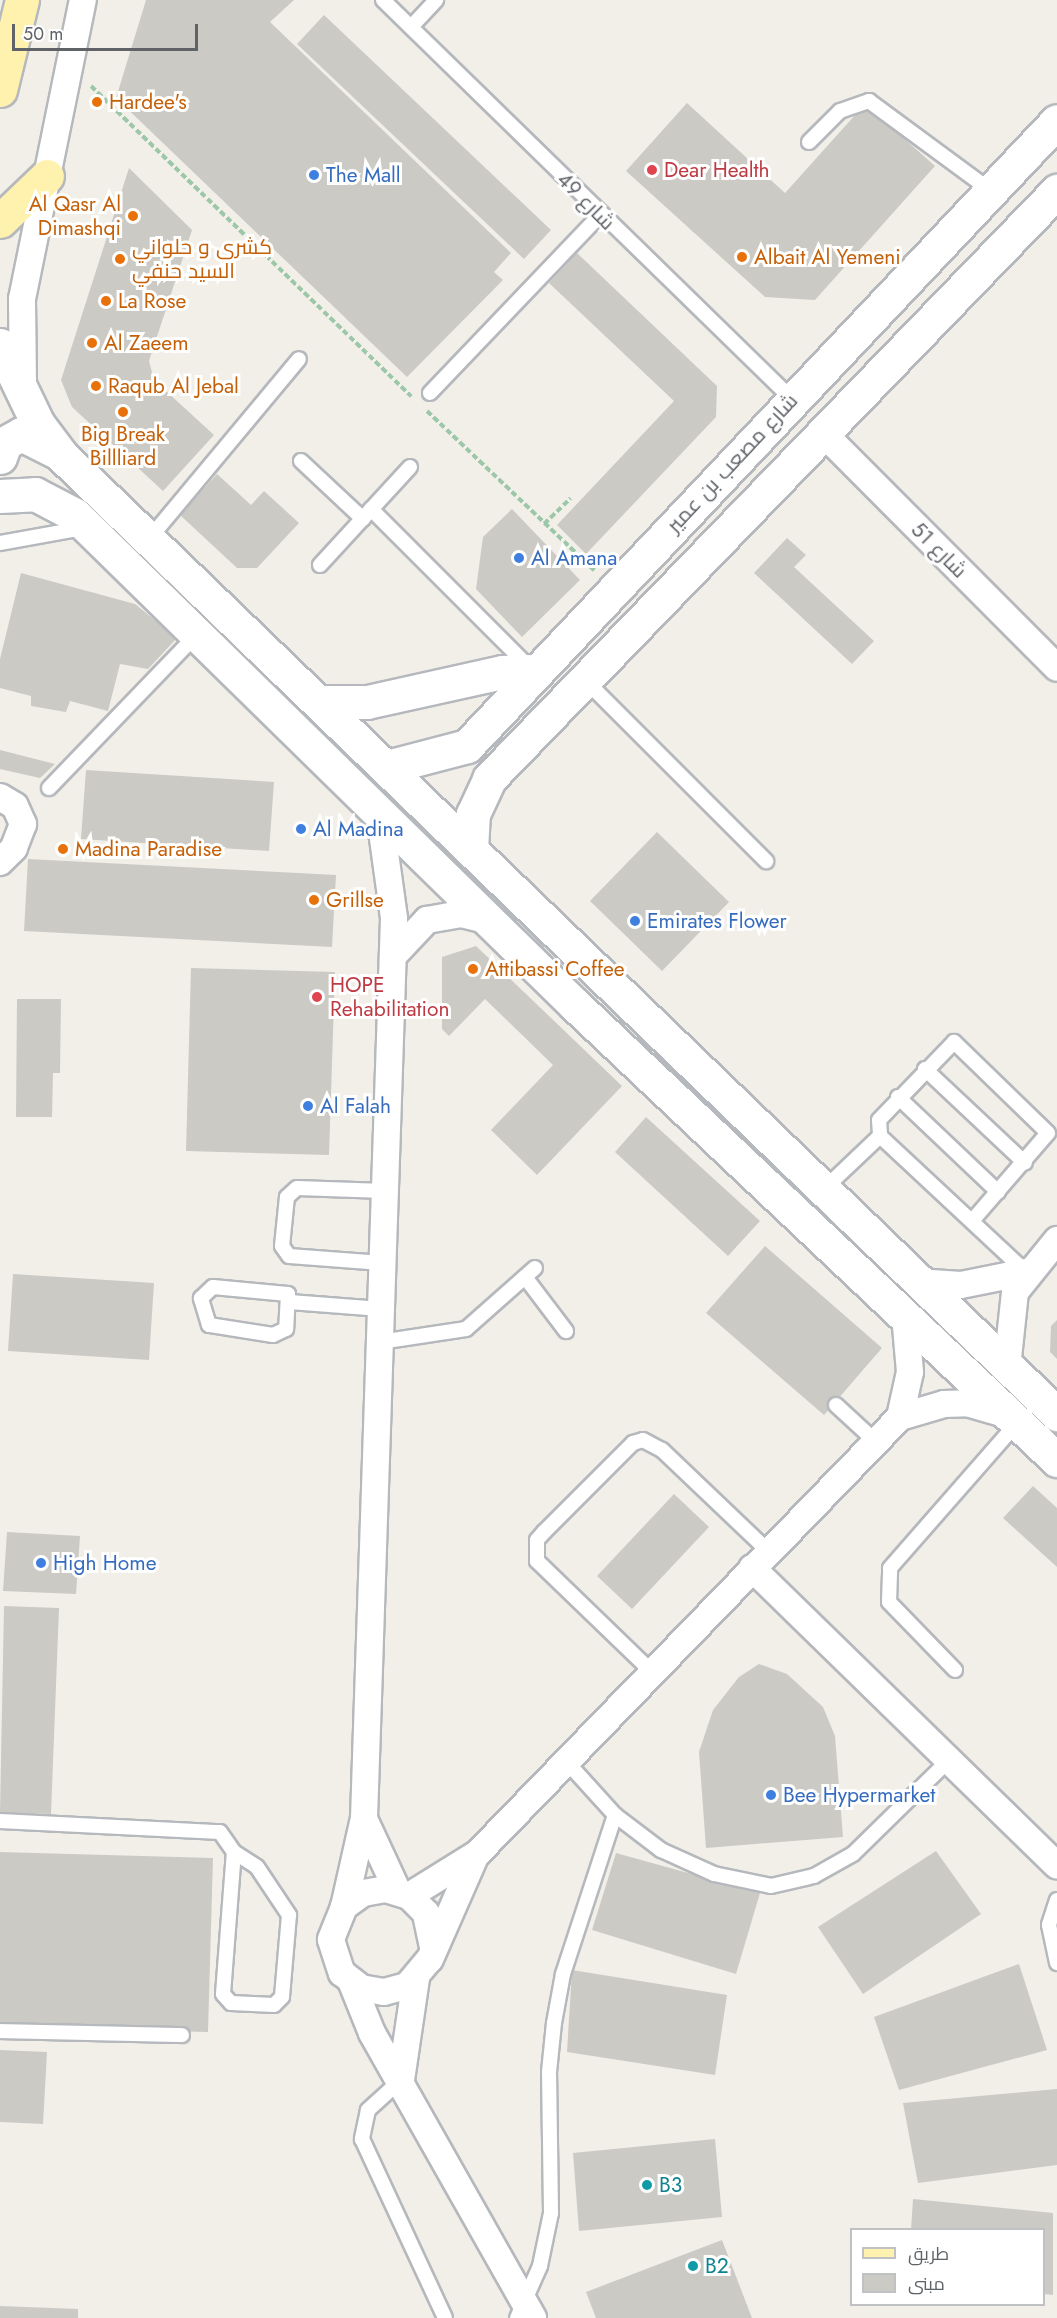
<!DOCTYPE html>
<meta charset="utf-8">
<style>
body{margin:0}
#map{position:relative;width:1057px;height:2318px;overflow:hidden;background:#f1efe8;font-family:Jost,Cairo,sans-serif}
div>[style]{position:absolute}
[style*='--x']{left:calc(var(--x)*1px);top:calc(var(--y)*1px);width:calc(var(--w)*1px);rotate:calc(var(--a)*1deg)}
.building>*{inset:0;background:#cccac5}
.path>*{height:4px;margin-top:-2px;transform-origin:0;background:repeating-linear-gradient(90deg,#9cc7a9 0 6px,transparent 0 9px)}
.roads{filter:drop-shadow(2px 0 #b5b8bc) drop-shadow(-2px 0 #b5b8bc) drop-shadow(0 2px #b5b8bc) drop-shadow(0 -2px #b5b8bc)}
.service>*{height:14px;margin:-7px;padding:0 7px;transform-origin:7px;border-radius:7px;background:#fff}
.minor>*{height:26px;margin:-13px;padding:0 13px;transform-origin:13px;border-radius:13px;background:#fff}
.tertiary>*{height:33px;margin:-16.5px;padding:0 16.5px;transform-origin:16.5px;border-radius:16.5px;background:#fff}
.primary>*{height:33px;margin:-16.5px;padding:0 16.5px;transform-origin:16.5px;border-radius:16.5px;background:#fff2af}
.dots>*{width:16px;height:16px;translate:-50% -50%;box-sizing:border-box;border:3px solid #fff;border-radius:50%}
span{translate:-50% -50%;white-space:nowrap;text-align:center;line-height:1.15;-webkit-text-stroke:6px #fff;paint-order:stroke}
.food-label{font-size:21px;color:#c56008}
.left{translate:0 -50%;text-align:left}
.right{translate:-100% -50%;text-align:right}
.health-label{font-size:21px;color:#be3a42}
.shop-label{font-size:21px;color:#366cbe}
.street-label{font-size:21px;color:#5f6368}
.culture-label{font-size:21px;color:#0d838f}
.legend{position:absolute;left:850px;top:2228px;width:195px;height:78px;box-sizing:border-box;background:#fff;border:2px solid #bfc1c3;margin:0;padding:8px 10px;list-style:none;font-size:18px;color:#5f6368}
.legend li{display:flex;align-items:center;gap:12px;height:30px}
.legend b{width:30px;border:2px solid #bfc1c3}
.scale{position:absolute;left:12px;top:24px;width:186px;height:27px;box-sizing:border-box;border:3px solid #5f6368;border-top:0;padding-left:8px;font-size:18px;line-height:21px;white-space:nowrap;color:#5f6368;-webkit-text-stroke:4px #fff;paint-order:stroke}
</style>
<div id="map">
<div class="building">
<div style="clip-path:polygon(146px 0,294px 0,270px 22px,511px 253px,494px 272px,503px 280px,407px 377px,116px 98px)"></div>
<div style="clip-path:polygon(324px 15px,551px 230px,524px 259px,297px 44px)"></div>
<div style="clip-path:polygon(687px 103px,785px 193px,865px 104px,935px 166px,815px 300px,765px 297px,626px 171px)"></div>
<div style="clip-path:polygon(129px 168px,192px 230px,149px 361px,154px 380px,214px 435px,163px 491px,72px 407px,61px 380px)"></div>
<div style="clip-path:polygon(577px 253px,717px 386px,716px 417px,586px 554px,557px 525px,674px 401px,549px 283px)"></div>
<div style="clip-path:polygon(217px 474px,251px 505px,264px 491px,299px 523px,257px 568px,237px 568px,180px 515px)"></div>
<div style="clip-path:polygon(512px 509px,580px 580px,522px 637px,476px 589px,483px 537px)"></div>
<div style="clip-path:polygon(787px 538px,806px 555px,794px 567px,874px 641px,852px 664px,754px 573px)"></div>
<div style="clip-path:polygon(21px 573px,135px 604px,177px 638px,148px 669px,120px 664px,108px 711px,70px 701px,66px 712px,31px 706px,31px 696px,0 688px,0 659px)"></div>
<div style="clip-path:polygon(0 750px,55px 764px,40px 778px,0 769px)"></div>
<div style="clip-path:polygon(86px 770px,274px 782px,269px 851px,81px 839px)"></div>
<div style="clip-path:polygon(657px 832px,729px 902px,662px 971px,590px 901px)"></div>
<div style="clip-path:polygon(28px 859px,336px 875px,332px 947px,24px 931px)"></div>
<div style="clip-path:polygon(476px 946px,622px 1086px,537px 1175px,491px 1130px,553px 1065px,485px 999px,449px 1036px,442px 1029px,442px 957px)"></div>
<div style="clip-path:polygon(191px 968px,335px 972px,329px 1155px,186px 1151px)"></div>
<div style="clip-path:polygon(17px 999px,61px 999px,60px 1073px,53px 1073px,52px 1117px,16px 1117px)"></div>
<div style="clip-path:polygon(646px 1117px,760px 1221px,728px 1256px,615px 1152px)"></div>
<div style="clip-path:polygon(765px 1246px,882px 1348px,824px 1415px,706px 1313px)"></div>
<div style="clip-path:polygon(13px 1274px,154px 1283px,149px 1360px,8px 1351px)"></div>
<div style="clip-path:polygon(1057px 1320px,1057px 1359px,1050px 1352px,1051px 1326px)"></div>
<div style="clip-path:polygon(1033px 1486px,1057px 1508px,1057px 1567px,1003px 1518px)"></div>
<div style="clip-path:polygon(674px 1494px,709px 1527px,632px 1609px,597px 1576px)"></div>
<div style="clip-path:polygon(7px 1532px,80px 1536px,76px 1594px,3px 1591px)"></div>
<div style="clip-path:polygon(4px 1606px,59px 1608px,51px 1814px,0 1813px)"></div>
<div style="clip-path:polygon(759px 1664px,787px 1674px,823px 1707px,835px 1736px,843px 1837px,706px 1848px,699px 1752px,713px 1710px,739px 1677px)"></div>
<div style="clip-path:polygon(936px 1851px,981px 1914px,863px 1994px,818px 1927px)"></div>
<div style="clip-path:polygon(0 1852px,213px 1858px,208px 2032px,0 2027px)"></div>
<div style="clip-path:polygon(616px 1853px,760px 1893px,736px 1974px,592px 1930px)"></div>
<div style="clip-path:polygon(1019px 1964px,1047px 2050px,899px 2090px,874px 2017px)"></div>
<div style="clip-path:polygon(572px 1970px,727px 1995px,715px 2075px,567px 2052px)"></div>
<div style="clip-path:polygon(0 2050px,47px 2052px,43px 2124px,0 2122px)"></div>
<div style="clip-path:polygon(1057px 2089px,1057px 2165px,918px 2183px,903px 2103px)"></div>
<div style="clip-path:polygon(715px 2139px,722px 2217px,579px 2231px,573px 2153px)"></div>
<div style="clip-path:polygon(913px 2199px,1053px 2213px,1053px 2295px,1044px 2294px,1044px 2230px,911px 2230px)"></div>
<div style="clip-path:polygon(722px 2240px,752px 2318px,596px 2318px,586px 2292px)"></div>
<div style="clip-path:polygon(0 2306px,78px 2309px,78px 2318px,0 2318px)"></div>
</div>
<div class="path">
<div style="--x:91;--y:86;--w:446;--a:44.1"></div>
<div style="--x:427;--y:411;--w:233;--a:43.6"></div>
<div style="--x:544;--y:524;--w:37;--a:-44"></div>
</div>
<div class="roads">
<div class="service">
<div style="--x:383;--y:0;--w:571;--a:44.29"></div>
<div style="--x:411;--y:27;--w:37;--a:-47"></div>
<div style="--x:809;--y:142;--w:44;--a:-45"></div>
<div style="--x:840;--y:111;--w:31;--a:-19"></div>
<div style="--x:869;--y:101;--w:152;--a:36.4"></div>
<div style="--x:430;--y:393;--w:246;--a:-46.3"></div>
<div style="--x:301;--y:461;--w:85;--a:43.1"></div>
<div style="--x:371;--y:509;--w:225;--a:45"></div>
<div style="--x:149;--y:539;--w:234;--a:-50.2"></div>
<div style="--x:0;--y:543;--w:84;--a:-10.2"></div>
<div style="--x:320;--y:565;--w:133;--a:-47.4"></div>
<div style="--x:586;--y:681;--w:255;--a:45"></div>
<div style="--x:49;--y:788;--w:214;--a:-46.1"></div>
<div style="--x:925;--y:1069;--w:137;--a:43.2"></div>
<div style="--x:898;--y:1097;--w:138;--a:43.5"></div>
<div style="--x:823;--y:1190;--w:79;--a:-43.5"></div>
<div style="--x:972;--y:1221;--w:116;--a:-49.2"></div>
<div style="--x:1048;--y:1133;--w:131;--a:-135.9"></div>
<div style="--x:954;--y:1042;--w:108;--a:133.9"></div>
<div style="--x:879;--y:1120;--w:16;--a:86"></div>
<div style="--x:880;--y:1136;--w:200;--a:43"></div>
<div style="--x:382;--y:1263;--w:93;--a:-175.7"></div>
<div style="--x:289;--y:1256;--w:12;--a:-125"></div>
<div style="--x:282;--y:1246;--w:49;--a:-84.2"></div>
<div style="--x:287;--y:1197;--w:13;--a:-42"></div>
<div style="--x:297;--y:1188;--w:88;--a:2"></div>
<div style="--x:525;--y:1277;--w:68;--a:52.8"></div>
<div style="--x:213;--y:1287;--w:75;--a:5.3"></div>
<div style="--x:288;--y:1294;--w:35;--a:93"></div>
<div style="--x:286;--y:1329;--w:14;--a:155"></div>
<div style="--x:273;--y:1335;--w:65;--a:-171.1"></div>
<div style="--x:209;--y:1325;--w:28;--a:-107"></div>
<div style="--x:201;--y:1298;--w:16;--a:-43"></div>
<div style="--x:290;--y:1302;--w:91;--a:4.4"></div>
<div style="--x:380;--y:1342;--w:87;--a:-8.6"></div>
<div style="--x:466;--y:1329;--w:92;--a:-41.5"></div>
<div style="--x:836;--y:1405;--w:53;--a:42.7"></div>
<div style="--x:955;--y:1670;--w:95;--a:-134.1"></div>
<div style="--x:889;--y:1602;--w:34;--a:-88"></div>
<div style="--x:890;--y:1568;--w:194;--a:-48.8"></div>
<div style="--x:652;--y:1672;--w:160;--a:-136"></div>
<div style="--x:537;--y:1561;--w:21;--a:-90"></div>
<div style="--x:537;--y:1540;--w:11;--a:-49"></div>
<div style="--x:544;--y:1532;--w:126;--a:-45"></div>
<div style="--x:633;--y:1443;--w:10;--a:-17"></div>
<div style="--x:643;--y:1440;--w:21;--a:28"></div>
<div style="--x:662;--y:1450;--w:146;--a:43.6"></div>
<div style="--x:566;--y:1761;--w:73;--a:47.8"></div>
<div style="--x:615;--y:1815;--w:58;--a:37.3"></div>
<div style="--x:661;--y:1850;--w:58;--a:24.4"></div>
<div style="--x:714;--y:1874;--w:58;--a:11.9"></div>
<div style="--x:771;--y:1886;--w:44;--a:-13.1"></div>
<div style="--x:814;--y:1876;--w:45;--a:-29.4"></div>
<div style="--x:853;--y:1854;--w:133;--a:-44.4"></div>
<div style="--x:0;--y:1821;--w:220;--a:2.9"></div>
<div style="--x:220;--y:1832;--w:24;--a:55"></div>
<div style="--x:234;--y:1852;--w:27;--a:33"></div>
<div style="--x:257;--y:1867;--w:58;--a:56.3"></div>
<div style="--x:289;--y:1915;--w:82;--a:94.9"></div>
<div style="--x:282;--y:1997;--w:11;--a:135"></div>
<div style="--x:274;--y:2005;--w:43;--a:-177.3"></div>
<div style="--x:231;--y:2003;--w:12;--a:-132"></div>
<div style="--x:223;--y:1994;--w:142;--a:-85.6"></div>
<div style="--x:1057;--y:1900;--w:26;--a:108"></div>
<div style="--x:1049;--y:1925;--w:39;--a:78"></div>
<div style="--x:0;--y:2031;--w:182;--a:1.3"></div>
<div style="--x:401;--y:2080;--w:45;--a:137.7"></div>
<div style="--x:368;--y:2110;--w:30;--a:102"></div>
<div style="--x:362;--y:2139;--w:197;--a:65.1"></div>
<div style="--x:517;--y:2318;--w:57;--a:-66.1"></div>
<div style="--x:540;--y:2266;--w:54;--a:-78.3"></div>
<div style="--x:551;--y:2213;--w:141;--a:-90.8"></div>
<div style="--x:549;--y:2072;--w:49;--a:-84.2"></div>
<div style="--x:554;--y:2023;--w:50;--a:-79.6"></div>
<div style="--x:563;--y:1974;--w:167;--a:-71.9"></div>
</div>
<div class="minor">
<div style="--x:23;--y:383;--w:84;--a:-90.7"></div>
<div style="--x:22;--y:299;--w:305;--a:-78.5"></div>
<div style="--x:821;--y:431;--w:334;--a:45.1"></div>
<div style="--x:0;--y:797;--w:17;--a:31"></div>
<div style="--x:15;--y:806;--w:20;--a:66"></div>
<div style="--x:23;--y:824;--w:26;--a:111"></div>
<div style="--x:14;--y:848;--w:20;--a:135"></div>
<div style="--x:393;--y:956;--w:50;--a:-46.6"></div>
<div style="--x:427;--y:920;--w:35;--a:-10"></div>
<div style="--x:461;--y:914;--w:32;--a:14"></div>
<div style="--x:917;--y:1282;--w:44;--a:3.9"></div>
<div style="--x:961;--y:1285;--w:66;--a:-11.3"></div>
<div style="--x:1007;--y:1367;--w:75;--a:-83.9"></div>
<div style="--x:1015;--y:1292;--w:67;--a:-51.1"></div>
<div style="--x:900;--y:1417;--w:46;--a:-77.5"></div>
<div style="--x:910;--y:1372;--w:57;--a:-95"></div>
<div style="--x:752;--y:1568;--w:426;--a:44.3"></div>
<div style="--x:365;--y:1821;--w:78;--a:65.1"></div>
<div style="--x:409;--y:1896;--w:81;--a:-31.9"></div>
<div style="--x:478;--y:1853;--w:607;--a:-45.93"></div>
<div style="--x:900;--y:1417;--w:46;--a:-16.5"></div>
<div style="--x:944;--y:1404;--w:23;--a:-2"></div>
<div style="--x:967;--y:1403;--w:43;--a:16.3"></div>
<div style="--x:344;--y:1907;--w:91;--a:-77.3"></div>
<div style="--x:364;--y:1818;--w:900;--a:-88.09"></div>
<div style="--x:394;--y:918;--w:109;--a:-97.9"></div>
<div style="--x:433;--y:1947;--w:35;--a:-102"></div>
<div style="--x:426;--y:1913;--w:24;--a:-135"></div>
<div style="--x:409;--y:1896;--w:24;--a:-163"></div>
<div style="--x:386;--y:1889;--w:23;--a:170"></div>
<div style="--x:363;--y:1893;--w:24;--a:144"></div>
<div style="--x:344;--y:1907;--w:35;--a:112"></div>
<div style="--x:331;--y:1940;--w:35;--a:72"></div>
<div style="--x:342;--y:1973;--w:24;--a:38"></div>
<div style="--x:361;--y:1988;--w:23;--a:10"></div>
<div style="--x:384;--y:1992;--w:24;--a:-15"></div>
<div style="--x:407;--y:1986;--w:35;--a:-50"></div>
<div style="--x:430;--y:1959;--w:109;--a:-66.3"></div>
<div style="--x:351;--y:1981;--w:56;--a:68"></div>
<div style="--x:372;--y:2033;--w:327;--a:60.5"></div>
<div style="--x:401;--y:2080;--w:102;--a:-81.6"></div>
</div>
<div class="tertiary">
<div style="--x:0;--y:345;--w:88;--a:64.3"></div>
<div style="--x:38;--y:424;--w:39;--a:53"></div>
<div style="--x:61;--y:455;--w:1383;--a:43.92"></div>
<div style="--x:0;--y:457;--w:15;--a:-70"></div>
<div style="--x:5;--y:443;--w:18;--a:-29"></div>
<div style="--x:21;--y:434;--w:40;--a:26.6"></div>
<div style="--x:0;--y:496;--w:35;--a:-3"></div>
<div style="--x:35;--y:494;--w:45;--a:27.7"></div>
<div style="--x:75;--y:515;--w:700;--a:44.42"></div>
<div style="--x:575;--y:1005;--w:663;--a:43.35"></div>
<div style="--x:320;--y:702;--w:47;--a:0"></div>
<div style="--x:367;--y:702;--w:138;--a:-12.5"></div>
<div style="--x:502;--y:672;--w:31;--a:-2"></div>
<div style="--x:387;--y:767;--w:83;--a:-14.7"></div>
<div style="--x:467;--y:746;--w:859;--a:-46.65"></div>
<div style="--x:471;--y:850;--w:36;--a:-87"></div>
<div style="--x:473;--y:814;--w:38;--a:-65"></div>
<div style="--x:489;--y:779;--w:818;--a:-45.99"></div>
</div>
<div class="primary">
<div style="--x:0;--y:90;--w:93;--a:-76.3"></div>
<div style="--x:0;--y:221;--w:65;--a:-43.8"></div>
</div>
</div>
<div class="dots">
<div style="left:97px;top:102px;background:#e8710a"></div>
<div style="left:652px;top:170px;background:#e0444e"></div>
<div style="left:314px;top:175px;background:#3f7fe0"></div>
<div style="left:133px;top:216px;background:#e8710a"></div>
<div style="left:742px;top:257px;background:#e8710a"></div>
<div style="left:120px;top:259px;background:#e8710a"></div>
<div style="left:106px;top:301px;background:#e8710a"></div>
<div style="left:92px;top:343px;background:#e8710a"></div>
<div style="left:96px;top:386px;background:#e8710a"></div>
<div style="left:123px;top:412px;background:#e8710a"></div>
<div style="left:519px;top:558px;background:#3f7fe0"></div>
<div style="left:301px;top:829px;background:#3f7fe0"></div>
<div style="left:63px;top:849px;background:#e8710a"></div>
<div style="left:314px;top:900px;background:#e8710a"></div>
<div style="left:635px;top:921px;background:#3f7fe0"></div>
<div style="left:473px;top:969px;background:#e8710a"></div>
<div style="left:317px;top:997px;background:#e0444e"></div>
<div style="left:308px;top:1106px;background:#3f7fe0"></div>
<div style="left:41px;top:1563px;background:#3f7fe0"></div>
<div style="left:771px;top:1795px;background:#3f7fe0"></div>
<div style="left:647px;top:2185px;background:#0f9aa8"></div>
<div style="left:693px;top:2266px;background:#0f9aa8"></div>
</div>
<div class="food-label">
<span class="left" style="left:109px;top:102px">Hardee's</span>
<span class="right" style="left:121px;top:216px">Al Qasr Al<br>Dimashqi</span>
<span class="left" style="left:132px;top:259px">كشري و حلواني<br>السيد حنفي</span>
<span class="left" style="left:754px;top:257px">Albait Al Yemeni</span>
<span class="left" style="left:118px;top:301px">La Rose</span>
<span class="left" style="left:104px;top:343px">Al Zaeem</span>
<span class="left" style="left:108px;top:386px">Raqub Al Jebal</span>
<span style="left:123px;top:446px">Big Break<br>Billliard</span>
<span class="left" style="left:75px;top:849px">Madina Paradise</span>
<span class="left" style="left:326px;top:900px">Grillse</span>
<span class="left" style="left:485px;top:969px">Attibassi Coffee</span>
</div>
<div class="health-label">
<span class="left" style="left:664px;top:170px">Dear Health</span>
<span class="left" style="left:330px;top:997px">HOPE<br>Rehabilitation</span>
</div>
<div class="shop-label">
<span class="left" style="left:326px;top:175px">The Mall</span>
<span class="left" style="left:531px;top:558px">Al Amana</span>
<span class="left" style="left:313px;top:829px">Al Madina</span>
<span class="left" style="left:647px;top:921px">Emirates Flower</span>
<span class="left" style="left:320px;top:1106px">Al Falah</span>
<span class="left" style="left:53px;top:1563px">High Home</span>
<span class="left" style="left:783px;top:1795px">Bee Hypermarket</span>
</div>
<div class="street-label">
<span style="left:586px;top:201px;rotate:45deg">شارع 49</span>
<span style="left:732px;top:463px;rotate:-47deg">شارع مصعب بن عمير</span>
<span style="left:939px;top:550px;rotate:45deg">شارع 51</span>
</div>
<div class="culture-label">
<span class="left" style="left:659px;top:2185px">B3</span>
<span class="left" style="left:705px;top:2266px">B2</span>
</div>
<ul class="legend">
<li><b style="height:8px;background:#fff2af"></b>طريق</li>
<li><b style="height:16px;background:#cccac5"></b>مبنى</li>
</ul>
<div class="scale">50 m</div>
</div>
